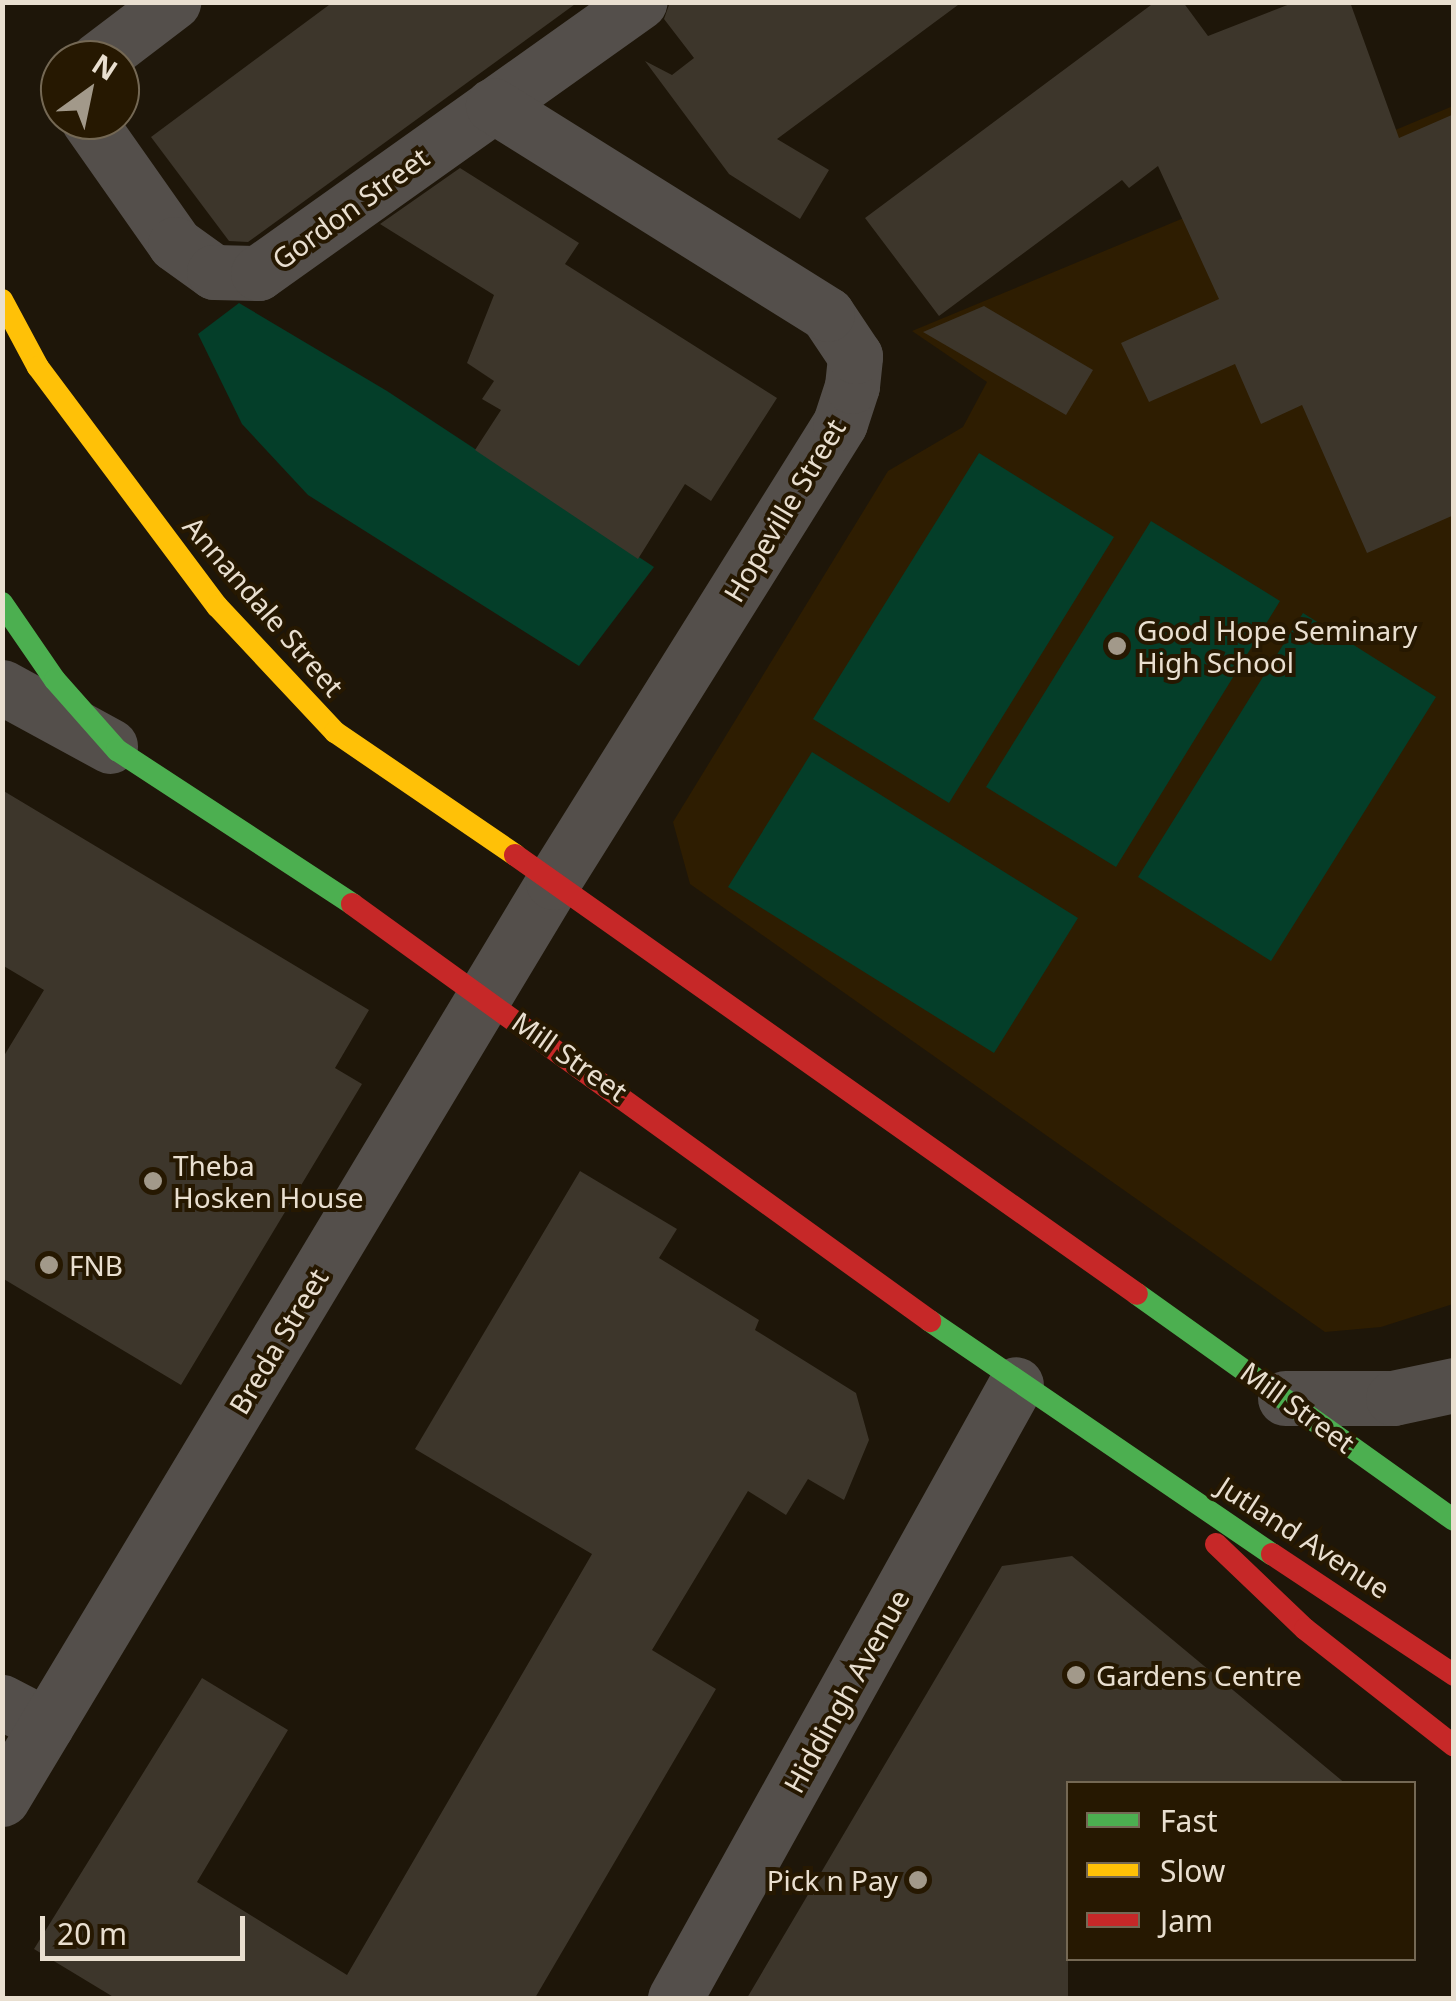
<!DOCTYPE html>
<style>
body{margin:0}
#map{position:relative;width:1456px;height:2001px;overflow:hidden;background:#1e1609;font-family:"Noto Sans",sans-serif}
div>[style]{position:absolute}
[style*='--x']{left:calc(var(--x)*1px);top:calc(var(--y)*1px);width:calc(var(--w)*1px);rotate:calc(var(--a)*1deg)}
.built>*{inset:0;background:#2e1d01}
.green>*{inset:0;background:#043e29}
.building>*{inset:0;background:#3d362b}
.street>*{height:55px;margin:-27.5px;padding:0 27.5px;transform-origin:27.5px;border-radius:27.5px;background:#544f4b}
.fast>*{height:22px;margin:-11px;padding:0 11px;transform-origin:11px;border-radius:11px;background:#4caf50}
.slow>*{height:22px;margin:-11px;padding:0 11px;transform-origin:11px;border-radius:11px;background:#ffc107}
.jam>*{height:22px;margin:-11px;padding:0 11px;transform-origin:11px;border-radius:11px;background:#c62828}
.dots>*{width:28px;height:28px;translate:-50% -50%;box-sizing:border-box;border:5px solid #261801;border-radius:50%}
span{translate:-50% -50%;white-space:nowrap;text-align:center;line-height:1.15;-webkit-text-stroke:8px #261801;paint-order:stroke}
.street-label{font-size:28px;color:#e9dfd0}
.poi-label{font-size:28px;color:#e9dfd0}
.left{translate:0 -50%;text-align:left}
.right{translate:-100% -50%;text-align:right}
.frame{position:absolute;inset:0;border:5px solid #e9dfd0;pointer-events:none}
.legend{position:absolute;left:1066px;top:1781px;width:350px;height:180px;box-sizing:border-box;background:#261801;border:2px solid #746854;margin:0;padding:12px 18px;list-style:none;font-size:30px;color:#e9dfd0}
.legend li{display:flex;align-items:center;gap:20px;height:50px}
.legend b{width:50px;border:2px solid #746854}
.north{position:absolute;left:40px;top:40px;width:100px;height:100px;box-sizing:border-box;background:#261801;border:2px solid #746854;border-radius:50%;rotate:33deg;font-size:28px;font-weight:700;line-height:40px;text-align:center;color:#e9dfd0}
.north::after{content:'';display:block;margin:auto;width:35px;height:45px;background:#a2998a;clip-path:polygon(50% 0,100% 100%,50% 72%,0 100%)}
.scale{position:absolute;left:40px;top:1916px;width:205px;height:45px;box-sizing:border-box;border:5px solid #e9dfd0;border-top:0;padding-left:12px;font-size:30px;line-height:35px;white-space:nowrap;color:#e9dfd0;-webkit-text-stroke:8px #261801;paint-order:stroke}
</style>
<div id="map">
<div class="built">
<div style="clip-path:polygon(1453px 106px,1453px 1304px,1381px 1327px,1325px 1332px,690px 884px,673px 822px,888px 471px,963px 427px,987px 382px,912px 331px)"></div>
</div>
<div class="green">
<div style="clip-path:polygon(239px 303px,387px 391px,654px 567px,579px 666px,308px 495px,242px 424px,198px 334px)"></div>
<div style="clip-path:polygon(979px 453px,1114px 537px,949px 803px,813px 719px)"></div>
<div style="clip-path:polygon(1151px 521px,1280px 601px,1116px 867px,986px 787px)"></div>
<div style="clip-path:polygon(1303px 613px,1436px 697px,1271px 961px,1138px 877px)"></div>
<div style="clip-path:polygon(812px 752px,1078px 918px,994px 1053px,728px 887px)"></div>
</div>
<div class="building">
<div style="clip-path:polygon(333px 2px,578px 2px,248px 242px,229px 241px,151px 137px)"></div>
<div style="clip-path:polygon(670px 2px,962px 2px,777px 139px,829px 170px,800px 219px,729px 174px,645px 61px,672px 75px,694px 58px,664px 19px)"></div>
<div style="clip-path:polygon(1155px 2px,1183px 2px,1208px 36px,1295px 2px,1350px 2px,1399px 138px,1454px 114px,1454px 515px,1367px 553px,1302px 405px,1261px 424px,1235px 364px,1149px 402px,1121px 343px,1219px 299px,1158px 166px,1129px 188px,1122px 180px,939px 316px,865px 218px)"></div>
<div style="clip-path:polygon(460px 168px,579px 243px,565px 264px,777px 398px,711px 501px,685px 484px,638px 559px,475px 450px,501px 410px,482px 399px,494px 381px,467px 363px,494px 295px,380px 224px)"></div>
<div style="clip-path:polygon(984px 306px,1093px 370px,1066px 415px,923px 332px)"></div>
<div style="clip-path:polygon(2px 790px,369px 1010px,335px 1068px,362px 1084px,181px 1385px,2px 1278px,2px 1059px,44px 990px,2px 965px)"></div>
<div style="clip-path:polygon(580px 1171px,677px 1229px,659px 1258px,759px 1320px,755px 1330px,856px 1393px,869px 1440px,844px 1500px,808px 1479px,786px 1515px,748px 1491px,652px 1650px,716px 1689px,535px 1998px,115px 1998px,34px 1949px,202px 1678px,288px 1730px,197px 1882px,347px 1975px,592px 1554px,415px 1449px)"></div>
<div style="clip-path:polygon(1072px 1556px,1346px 1784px,1068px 1784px,1068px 1998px,747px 1998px,1002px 1566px)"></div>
</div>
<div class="street">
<div style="--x:97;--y:60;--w:96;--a:-37.3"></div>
<div style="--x:88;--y:120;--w:151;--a:54.9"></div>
<div style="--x:175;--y:244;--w:48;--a:35.7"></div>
<div style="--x:214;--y:272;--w:44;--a:1.3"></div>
<div style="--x:258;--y:273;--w:468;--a:-35.4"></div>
<div style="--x:2;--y:687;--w:123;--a:28.6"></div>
<div style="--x:1285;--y:1398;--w:108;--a:0"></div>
<div style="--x:1393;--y:1398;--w:62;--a:-12"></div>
<div style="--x:2;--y:1702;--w:50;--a:27.6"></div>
<div style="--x:2;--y:1799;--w:1070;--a:-59"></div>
<div style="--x:553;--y:882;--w:541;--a:-57.98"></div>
<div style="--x:840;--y:423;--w:39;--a:-72"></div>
<div style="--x:852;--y:386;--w:30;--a:-84"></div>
<div style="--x:855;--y:356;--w:50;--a:-123.7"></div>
<div style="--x:827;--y:314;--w:394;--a:-148"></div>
<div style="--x:675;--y:1998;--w:702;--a:-60.95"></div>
</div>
<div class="fast">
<div style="--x:2;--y:603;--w:93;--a:55.5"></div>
<div style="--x:55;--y:680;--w:94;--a:48.5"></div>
<div style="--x:117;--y:750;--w:281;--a:33.2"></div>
<div style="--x:1137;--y:1294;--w:389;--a:35.5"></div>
<div style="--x:930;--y:1321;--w:414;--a:34.3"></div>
</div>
<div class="slow">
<div style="--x:2;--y:300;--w:76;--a:61.8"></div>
<div style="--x:38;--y:367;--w:299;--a:53.2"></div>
<div style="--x:217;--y:606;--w:173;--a:46.9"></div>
<div style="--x:335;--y:732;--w:218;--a:34.3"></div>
</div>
<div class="jam">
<div style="--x:515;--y:855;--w:761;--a:35.21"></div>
<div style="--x:352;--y:904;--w:713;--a:35.81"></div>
<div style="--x:1216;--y:1544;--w:123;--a:43.7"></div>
<div style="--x:1305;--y:1629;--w:189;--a:38.1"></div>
<div style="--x:1272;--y:1554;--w:219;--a:33.6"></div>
</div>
<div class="dots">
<div style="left:1117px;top:646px;background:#a2998a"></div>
<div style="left:153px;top:1181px;background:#a2998a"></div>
<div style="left:49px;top:1265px;background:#a2998a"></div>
<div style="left:1076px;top:1675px;background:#a2998a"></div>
<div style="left:918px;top:1880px;background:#a2998a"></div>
</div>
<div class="street-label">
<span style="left:350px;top:208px;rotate:-36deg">Gordon Street</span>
<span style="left:784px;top:510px;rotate:-59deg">Hopeville Street</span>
<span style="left:264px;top:606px;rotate:49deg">Annandale Street</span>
<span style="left:570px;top:1056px;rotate:35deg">Mill Street</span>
<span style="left:278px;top:1341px;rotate:-59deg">Breda Street</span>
<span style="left:1298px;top:1407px;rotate:36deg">Mill Street</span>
<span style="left:1304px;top:1537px;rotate:33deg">Jutland Avenue</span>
<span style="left:846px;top:1691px;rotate:-61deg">Hiddingh Avenue</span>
</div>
<div class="poi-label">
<span class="left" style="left:1137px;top:646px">Good Hope Seminary<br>High School</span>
<span class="left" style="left:173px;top:1181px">Theba<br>Hosken House</span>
<span class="left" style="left:69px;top:1265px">FNB</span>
<span class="left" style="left:1096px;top:1675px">Gardens Centre</span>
<span class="right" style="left:898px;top:1880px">Pick n Pay</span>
</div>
<div class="frame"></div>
<ul class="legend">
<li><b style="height:12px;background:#4caf50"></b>Fast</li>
<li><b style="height:12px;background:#ffc107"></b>Slow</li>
<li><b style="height:12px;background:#c62828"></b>Jam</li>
</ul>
<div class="north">N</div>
<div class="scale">20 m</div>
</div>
